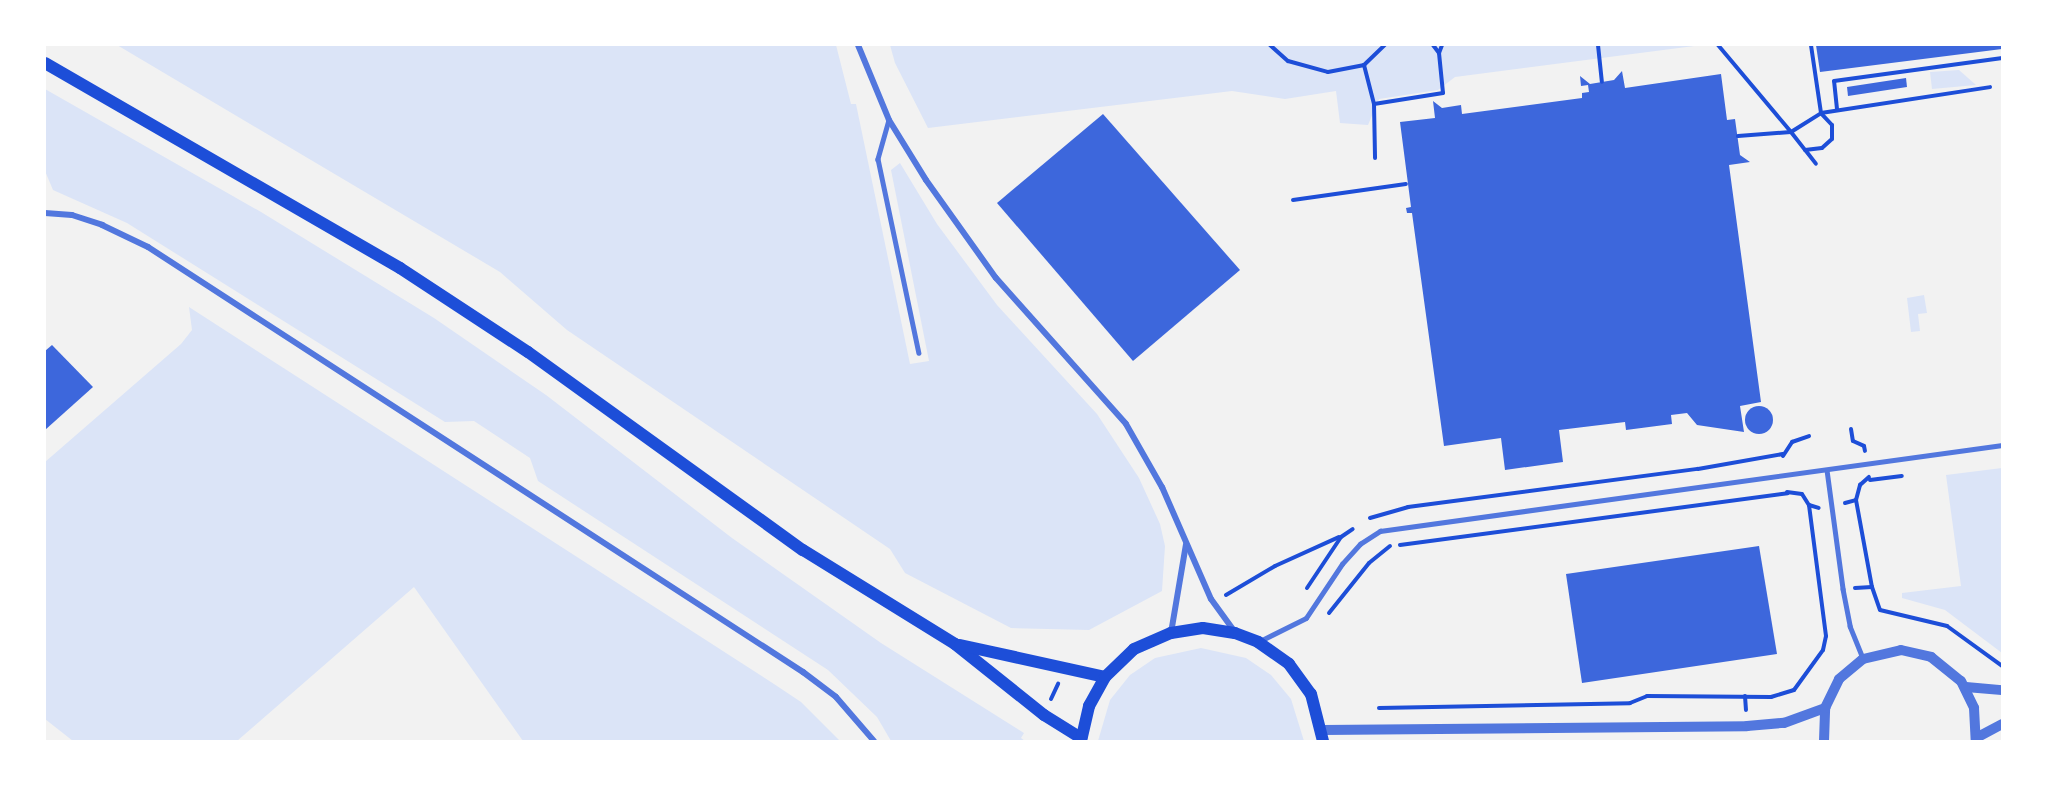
<!DOCTYPE html>
<style>
body{margin:0}
#map{position:relative;width:2047px;height:786px;overflow:hidden;background:#f2f2f2;font-family:Signika,sans-serif}
div>[style]{position:absolute}
[style*='--x']{left:calc(var(--x)*1px);top:calc(var(--y)*1px);width:calc(var(--w)*1px);rotate:calc(var(--a)*1deg)}
.green>*{inset:0;background:#dbe4f7}
.building>*{inset:0;background:#3d67dc}
.round{border-radius:50%}
.path>*{height:4px;margin:-2px;padding:0 2px;transform-origin:2px;border-radius:2px;background:#1d4ed8}
.service>*{height:4.5px;margin:-2.25px;padding:0 2.25px;transform-origin:2.25px;border-radius:2.25px;background:#5277de}
.minor>*{height:6px;margin:-3px;padding:0 3px;transform-origin:3px;border-radius:3px;background:#5277de}
.tertiary>*{height:10px;margin:-5px;padding:0 5px;transform-origin:5px;border-radius:5px;background:#5277de}
.secondary>*{height:12px;margin:-6px;padding:0 6px;transform-origin:6px;border-radius:6px;background:#1d4ed8}
span{translate:-50% -50%;white-space:nowrap;text-align:center;line-height:1.15;-webkit-text-stroke:4.5px #fff;paint-order:stroke}
.frame{position:absolute;inset:0;border:46px solid #fff;pointer-events:none}
</style>
<div id="map">
<div class="green">
<div style="clip-path:polygon(117px 45px,836px 45px,851px 104px,856px 104px,910px 364px,929px 361px,891px 170px,900px 163px,937px 224px,997px 305px,1097px 414px,1139px 478px,1160px 524px,1165px 546px,1162px 591px,1089px 630px,1011px 628px,905px 573px,890px 549px,567px 330px,500px 272px)"></div>
<div style="clip-path:polygon(890px 45px,1702px 45px,1455px 77px,1438px 90px,1379px 99px,1368px 125px,1340px 123px,1336px 91px,1285px 99px,1232px 91px,928px 128px,895px 63px)"></div>
<div style="clip-path:polygon(1959px 70px,1976px 85px,1932px 89px,1930px 72px)"></div>
<div style="clip-path:polygon(45px 89px,261px 212px,434px 318px,546px 395px,732px 538px,881px 643px,1024px 733px,1021px 738px,1025px 741px,891px 741px,877px 717px,828px 670px,538px 481px,530px 458px,474px 421px,445px 422px,127px 223px,53px 190px,45px 171px)"></div>
<div style="clip-path:polygon(1924px 295px,1927px 313px,1918px 314px,1920px 331px,1911px 332px,1907px 298px)"></div>
<div style="clip-path:polygon(189px 307px,774px 684px,801px 702px,840px 741px,523px 741px,414px 587px,237px 741px,73px 741px,45px 719px,45px 462px,181px 344px,192px 330px)"></div>
<div style="clip-path:polygon(2002px 468px,2002px 653px,1945px 610px,1902px 598px,1902px 593px,1961px 586px,1946px 475px)"></div>
<div style="clip-path:polygon(1201px 648px,1246px 658px,1271px 675px,1291px 699px,1304px 741px,1098px 741px,1110px 700px,1130px 675px,1155px 658px)"></div>
</div>
<div class="building">
<div style="clip-path:polygon(1816px 45px,2002px 45px,2002px 49px,1820px 72px)"></div>
<div style="clip-path:polygon(1622px 71px,1625px 88px,1721px 74px,1727px 120px,1735px 119px,1740px 155px,1750px 162px,1729px 165px,1761px 402px,1740px 406px,1744px 432px,1697px 425px,1687px 413px,1671px 415px,1672px 424px,1626px 430px,1625px 422px,1559px 430px,1563px 462px,1505px 470px,1501px 438px,1444px 446px,1412px 213px,1407px 213px,1406px 208px,1411px 207px,1400px 122px,1435px 118px,1433px 101px,1442px 108px,1461px 105px,1462px 114px,1582px 98px,1582px 93px,1589px 92px,1588px 85px,1581px 86px,1580px 76px,1590px 84px,1614px 80px)"></div>
<div style="clip-path:polygon(1906px 78px,1907px 87px,1848px 96px,1847px 87px)"></div>
<div style="clip-path:polygon(1103px 114px,1240px 270px,1133px 361px,997px 203px)"></div>
<div style="clip-path:polygon(52px 345px,93px 387px,45px 430px,45px 351px)"></div>
<div class="round" style="left:1745px;top:406px;width:28px;height:28px"></div>
<div style="clip-path:polygon(1759px 546px,1777px 654px,1582px 683px,1566px 574px)"></div>
</div>
<div class="path">
<div style="--x:1270;--y:45;--w:24;--a:42"></div>
<div style="--x:1288;--y:61;--w:41;--a:15.4"></div>
<div style="--x:1328;--y:72;--w:37;--a:-11"></div>
<div style="--x:1364;--y:65;--w:29;--a:-44"></div>
<div style="--x:1433;--y:45;--w:10;--a:53"></div>
<div style="--x:1439;--y:53;--w:9;--a:-69"></div>
<div style="--x:1598;--y:45;--w:37;--a:84"></div>
<div style="--x:1718;--y:45;--w:114;--a:50"></div>
<div style="--x:1791;--y:132;--w:36;--a:-32"></div>
<div style="--x:1821;--y:113;--w:69;--a:-98.4"></div>
<div style="--x:1364;--y:65;--w:40;--a:75.6"></div>
<div style="--x:1374;--y:104;--w:70;--a:-9.1"></div>
<div style="--x:1443;--y:93;--w:40;--a:-95.7"></div>
<div style="--x:1374;--y:104;--w:54;--a:88.9"></div>
<div style="--x:1837;--y:109;--w:28;--a:-96"></div>
<div style="--x:1834;--y:81;--w:170;--a:-7.8"></div>
<div style="--x:1738;--y:136;--w:53;--a:-4.3"></div>
<div style="--x:1791;--y:132;--w:23;--a:52"></div>
<div style="--x:1805;--y:150;--w:17;--a:-7"></div>
<div style="--x:1822;--y:148;--w:13;--a:-42"></div>
<div style="--x:1832;--y:139;--w:14;--a:-90"></div>
<div style="--x:1832;--y:125;--w:16;--a:-133"></div>
<div style="--x:1821;--y:113;--w:171;--a:-8.7"></div>
<div style="--x:1806;--y:151;--w:16;--a:52"></div>
<div style="--x:1293;--y:200;--w:114;--a:-8.1"></div>
<div style="--x:1851;--y:429;--w:12;--a:81"></div>
<div style="--x:1853;--y:441;--w:12;--a:24"></div>
<div style="--x:1864;--y:446;--w:5;--a:79"></div>
<div style="--x:1783;--y:456;--w:17;--a:-57"></div>
<div style="--x:1792;--y:442;--w:18;--a:-19"></div>
<div style="--x:1870;--y:480;--w:32;--a:-7"></div>
<div style="--x:1787;--y:492;--w:15;--a:8"></div>
<div style="--x:1802;--y:494;--w:13;--a:58"></div>
<div style="--x:1809;--y:505;--w:10;--a:17"></div>
<div style="--x:1856;--y:500;--w:88;--a:79.6"></div>
<div style="--x:1872;--y:587;--w:24;--a:71"></div>
<div style="--x:1880;--y:610;--w:69;--a:13.4"></div>
<div style="--x:1947;--y:626;--w:68;--a:36"></div>
<div style="--x:1845;--y:503;--w:11;--a:-15"></div>
<div style="--x:1856;--y:500;--w:16;--a:-75"></div>
<div style="--x:1860;--y:485;--w:12;--a:-42"></div>
<div style="--x:1370;--y:518;--w:40;--a:-16"></div>
<div style="--x:1408;--y:507;--w:292;--a:-7.5"></div>
<div style="--x:1698;--y:469;--w:86;--a:-10"></div>
<div style="--x:1400;--y:545;--w:391;--a:-7.6"></div>
<div style="--x:1307;--y:588;--w:61;--a:-56.3"></div>
<div style="--x:1341;--y:537;--w:14;--a:-34"></div>
<div style="--x:1855;--y:588;--w:17;--a:-3"></div>
<div style="--x:1226;--y:595;--w:57;--a:-30.6"></div>
<div style="--x:1275;--y:566;--w:70;--a:-24.4"></div>
<div style="--x:1329;--y:613;--w:64;--a:-51.3"></div>
<div style="--x:1369;--y:563;--w:27;--a:-39"></div>
<div style="--x:1745;--y:696;--w:14;--a:86"></div>
<div style="--x:1051;--y:699;--w:17;--a:-65"></div>
<div style="--x:1379;--y:708;--w:251;--a:-1.1"></div>
<div style="--x:1630;--y:703;--w:18;--a:-22"></div>
<div style="--x:1647;--y:696;--w:124;--a:0.5"></div>
<div style="--x:1771;--y:697;--w:24;--a:-17"></div>
<div style="--x:1794;--y:690;--w:49;--a:-54.1"></div>
<div style="--x:1823;--y:650;--w:14;--a:-78"></div>
<div style="--x:1826;--y:636;--w:132;--a:-97.4"></div>
</div>
<div class="service">
<div style="--x:889;--y:120;--w:41;--a:105.8"></div>
<div style="--x:878;--y:159;--w:198;--a:78.1"></div>
<div style="--x:1827;--y:470;--w:120;--a:82.3"></div>
<div style="--x:1843;--y:589;--w:38;--a:79"></div>
<div style="--x:1850;--y:626;--w:35;--a:68"></div>
<div style="--x:1260;--y:641;--w:51;--a:-26.6"></div>
<div style="--x:1306;--y:618;--w:65;--a:-56.3"></div>
<div style="--x:1342;--y:564;--w:27;--a:-48"></div>
<div style="--x:1360;--y:544;--w:24;--a:-33"></div>
<div style="--x:1380;--y:531;--w:628;--a:-7.87"></div>
</div>
<div class="minor">
<div style="--x:858;--y:45;--w:81;--a:67.5"></div>
<div style="--x:889;--y:120;--w:70;--a:58.3"></div>
<div style="--x:926;--y:180;--w:120;--a:54.5"></div>
<div style="--x:996;--y:278;--w:195;--a:48.3"></div>
<div style="--x:1126;--y:424;--w:73;--a:60.3"></div>
<div style="--x:1162;--y:487;--w:122;--a:66.4"></div>
<div style="--x:1211;--y:599;--w:41;--a:54"></div>
<div style="--x:45;--y:213;--w:27;--a:4"></div>
<div style="--x:72;--y:215;--w:32;--a:18"></div>
<div style="--x:102;--y:225;--w:51;--a:25.6"></div>
<div style="--x:148;--y:247;--w:781;--a:32.98"></div>
<div style="--x:803;--y:672;--w:41;--a:37.1"></div>
<div style="--x:836;--y:697;--w:58;--a:49.2"></div>
<div style="--x:1171;--y:633;--w:90;--a:-80.4"></div>
</div>
<div class="tertiary">
<div style="--x:1966;--y:687;--w:36;--a:5"></div>
<div style="--x:1323;--y:730;--w:424;--a:-0.5"></div>
<div style="--x:1747;--y:726;--w:37;--a:-5"></div>
<div style="--x:1784;--y:723;--w:44;--a:-20.1"></div>
<div style="--x:1976;--y:738;--w:30;--a:-28"></div>
<div style="--x:1824;--y:741;--w:33;--a:-88"></div>
<div style="--x:1825;--y:708;--w:32;--a:-64"></div>
<div style="--x:1839;--y:679;--w:31;--a:-40"></div>
<div style="--x:1863;--y:659;--w:39;--a:-13"></div>
<div style="--x:1901;--y:650;--w:31;--a:13"></div>
<div style="--x:1931;--y:657;--w:38;--a:39"></div>
<div style="--x:1961;--y:681;--w:30;--a:64"></div>
<div style="--x:1974;--y:708;--w:33;--a:87"></div>
</div>
<div class="secondary">
<div style="--x:45;--y:63;--w:410;--a:30"></div>
<div style="--x:400;--y:268;--w:153;--a:33.3"></div>
<div style="--x:528;--y:352;--w:339;--a:35.8"></div>
<div style="--x:803;--y:550;--w:179;--a:31.7"></div>
<div style="--x:955;--y:644;--w:114;--a:38.6"></div>
<div style="--x:1044;--y:715;--w:44;--a:31.9"></div>
<div style="--x:960;--y:645;--w:148;--a:12.4"></div>
<div style="--x:1081;--y:741;--w:36;--a:-77"></div>
<div style="--x:1089;--y:706;--w:33;--a:-61"></div>
<div style="--x:1105;--y:677;--w:40;--a:-44"></div>
<div style="--x:1134;--y:649;--w:40;--a:-23.4"></div>
<div style="--x:1171;--y:633;--w:32;--a:-9"></div>
<div style="--x:1203;--y:628;--w:32;--a:9"></div>
<div style="--x:1235;--y:633;--w:25;--a:21"></div>
<div style="--x:1258;--y:642;--w:38;--a:35"></div>
<div style="--x:1289;--y:664;--w:37;--a:54"></div>
<div style="--x:1311;--y:694;--w:49;--a:75.7"></div>
</div>
<div class="frame"></div>
</div>
